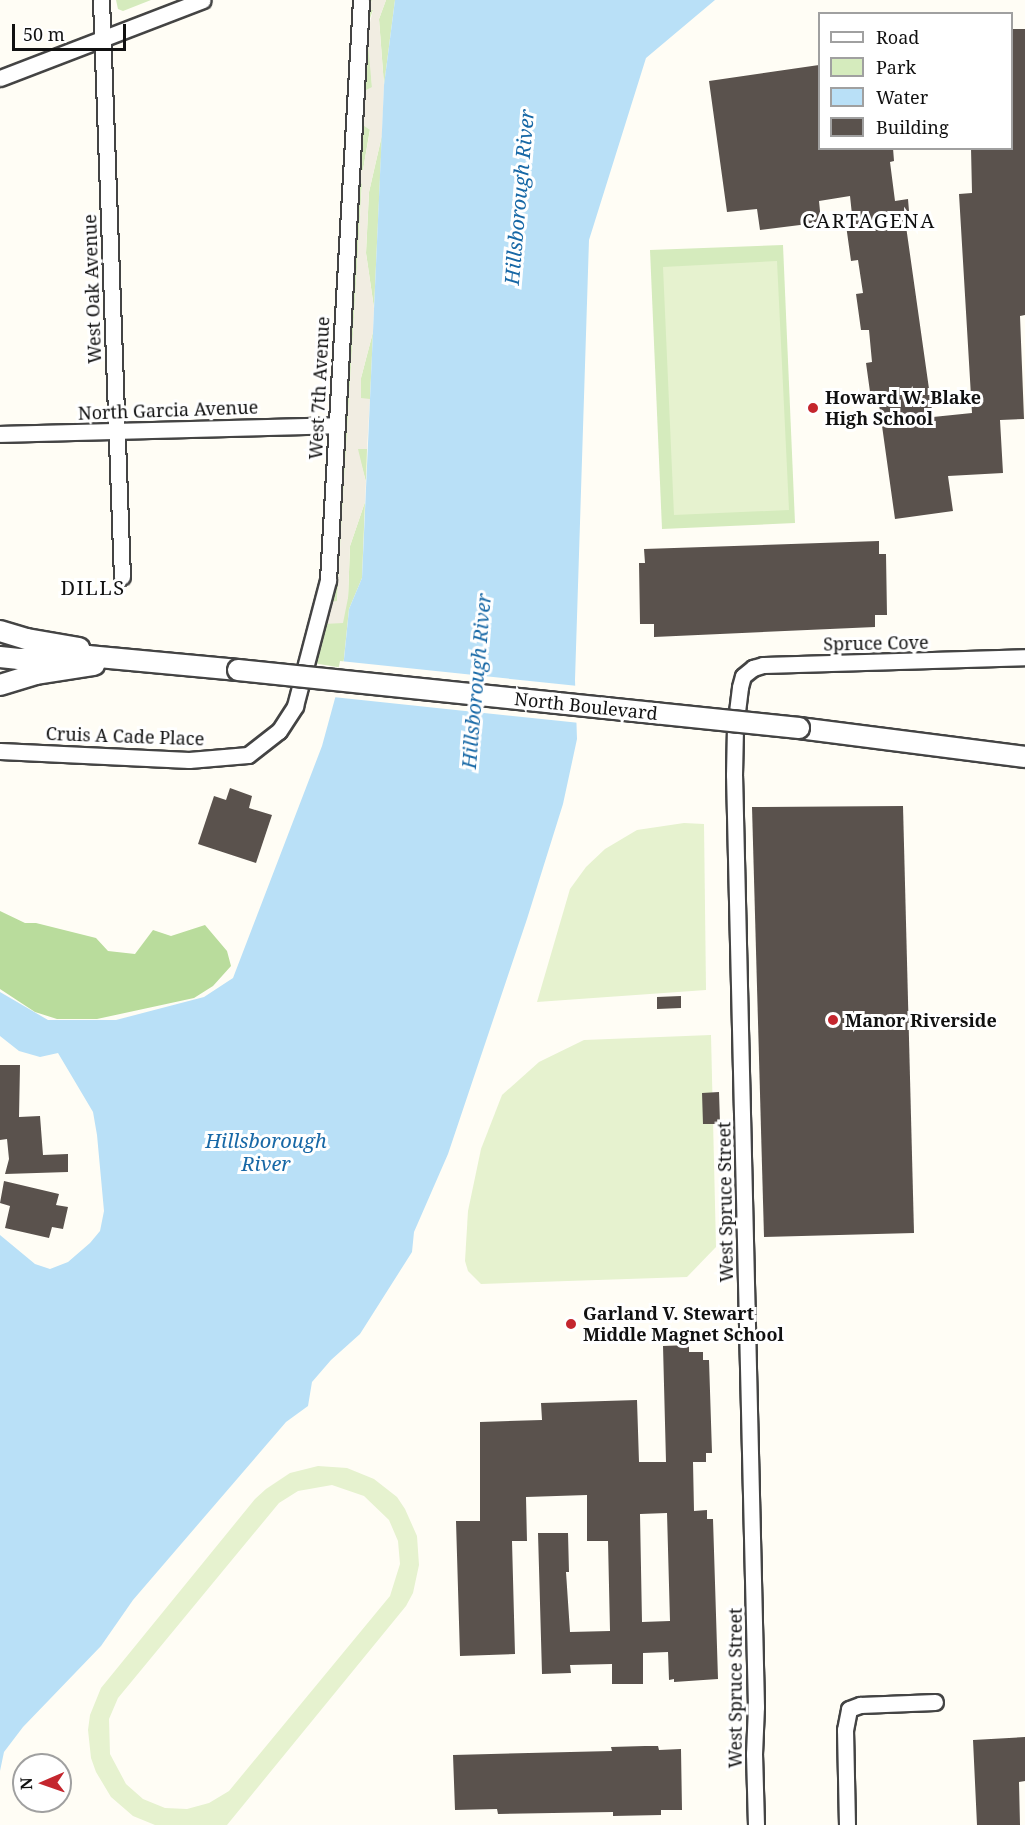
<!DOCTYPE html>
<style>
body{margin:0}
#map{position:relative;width:1025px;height:1825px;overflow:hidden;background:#fffdf5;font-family:"Noto Serif",serif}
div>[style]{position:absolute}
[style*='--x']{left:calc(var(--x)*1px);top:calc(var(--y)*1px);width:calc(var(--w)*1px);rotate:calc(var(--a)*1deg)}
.green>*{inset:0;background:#d5ebbd}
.forest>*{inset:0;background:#b9dc9c}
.pitch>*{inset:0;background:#e6f2cf}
.plaza>*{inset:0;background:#f1ede2}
.water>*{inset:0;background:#b9e0f7}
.pier>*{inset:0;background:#fffdf5}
.building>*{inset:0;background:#5a524d}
.roads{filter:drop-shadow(2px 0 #444) drop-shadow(-2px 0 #444) drop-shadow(0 2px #444) drop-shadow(0 -2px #444)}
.minor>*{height:15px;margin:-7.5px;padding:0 7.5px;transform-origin:7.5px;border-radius:7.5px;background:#fff}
.tertiary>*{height:20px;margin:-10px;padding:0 10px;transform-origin:10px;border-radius:10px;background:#fff}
.bridges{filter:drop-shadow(2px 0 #444) drop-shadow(-2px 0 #444) drop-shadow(0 2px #444) drop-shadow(0 -2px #444)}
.tertiary-bridge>*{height:20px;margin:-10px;padding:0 10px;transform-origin:10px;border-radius:10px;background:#fff}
.dots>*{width:16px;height:16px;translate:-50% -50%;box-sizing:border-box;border:3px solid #fff;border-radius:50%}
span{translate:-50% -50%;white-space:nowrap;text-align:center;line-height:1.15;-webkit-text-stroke:6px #fff;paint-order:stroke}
.street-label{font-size:18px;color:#111}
.poi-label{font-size:18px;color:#111;font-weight:700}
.left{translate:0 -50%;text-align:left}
.water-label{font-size:20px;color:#1768a6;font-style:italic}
.neighbourhood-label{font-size:20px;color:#111;letter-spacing:1.5px}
.legend{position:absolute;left:818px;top:12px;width:195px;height:138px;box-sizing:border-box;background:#fff;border:2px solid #a0a0a0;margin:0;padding:8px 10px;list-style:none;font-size:18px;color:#111}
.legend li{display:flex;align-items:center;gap:12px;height:30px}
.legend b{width:30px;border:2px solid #a0a0a0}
.north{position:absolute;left:12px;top:1753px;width:60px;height:60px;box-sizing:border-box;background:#fff;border:2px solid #a0a0a0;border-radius:50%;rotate:268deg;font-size:16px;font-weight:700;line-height:24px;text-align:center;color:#111}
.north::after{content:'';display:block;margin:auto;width:21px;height:27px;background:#c4262e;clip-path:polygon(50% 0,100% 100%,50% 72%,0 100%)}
.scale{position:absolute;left:12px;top:24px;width:114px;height:27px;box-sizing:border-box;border:3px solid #111;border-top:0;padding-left:8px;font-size:18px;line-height:21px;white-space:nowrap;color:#111;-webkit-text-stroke:4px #fff;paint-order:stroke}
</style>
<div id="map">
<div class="green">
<div style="clip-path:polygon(116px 0,151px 0,123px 11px,118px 9px)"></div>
<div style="clip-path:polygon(368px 0,372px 0,369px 9px,373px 10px,369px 21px,372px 88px,362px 92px)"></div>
<div style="clip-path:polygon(386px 0,395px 0,384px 85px,379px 19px)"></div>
<div style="clip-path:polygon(360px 123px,370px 129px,363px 170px,360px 170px,359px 183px,362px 183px,337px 602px,329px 602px)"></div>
<div style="clip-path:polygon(382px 135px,374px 308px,366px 253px,369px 192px)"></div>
<div style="clip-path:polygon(783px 245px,795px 523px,662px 529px,650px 250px)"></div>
<div style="clip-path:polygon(373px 332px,370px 399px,361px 399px,361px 378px)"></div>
<div style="clip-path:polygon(357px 449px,367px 449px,366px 482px)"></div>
<div style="clip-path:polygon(365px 502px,362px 578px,349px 609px,343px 668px,313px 663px,324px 624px,348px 598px,350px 546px)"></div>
</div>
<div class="forest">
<div style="clip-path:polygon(0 911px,25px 923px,36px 923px,96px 938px,108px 951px,135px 954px,153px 930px,171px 936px,205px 925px,227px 951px,231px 966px,213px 986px,194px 998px,97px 1019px,57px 1019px,35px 1012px,0 989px)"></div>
</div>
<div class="pitch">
<div style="clip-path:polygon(777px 261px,789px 510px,674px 515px,663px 267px)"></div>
<div style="clip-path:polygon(684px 823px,704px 824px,706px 990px,537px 1002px,570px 889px,586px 867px,605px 849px,637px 830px)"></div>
<div style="clip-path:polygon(711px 1035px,716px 1247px,687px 1277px,481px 1284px,468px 1271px,465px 1261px,468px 1211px,481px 1149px,502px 1095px,539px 1062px,584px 1040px)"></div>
<div style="clip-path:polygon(evenodd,318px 1466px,347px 1468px,374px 1479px,397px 1497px,405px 1509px,417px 1536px,419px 1565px,413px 1593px,406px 1606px,227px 1825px,155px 1825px,133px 1816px,111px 1797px,96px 1772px,91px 1758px,88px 1730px,90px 1715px,101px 1688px,255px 1499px,266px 1489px,290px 1473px,318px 1466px,332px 1485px,364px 1496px,389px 1520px,398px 1541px,400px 1564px,390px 1596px,229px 1791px,209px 1803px,187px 1809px,165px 1808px,143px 1799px,126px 1784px,110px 1754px,109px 1719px,118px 1698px,279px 1503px,298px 1491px,332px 1485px)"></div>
</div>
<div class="plaza">
<div style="clip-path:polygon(372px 0,386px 0,379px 19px,384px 85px,382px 135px,369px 192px,366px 253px,374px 308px,373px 332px,361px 378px,361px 398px,370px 399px,367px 449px,358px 449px,366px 482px,365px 502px,350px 546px,348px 598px,343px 623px,324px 624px,329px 602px,337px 601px,362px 184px,359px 183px,359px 170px,363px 170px,370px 130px,360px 123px,362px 92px,372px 87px,367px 35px,373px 10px,369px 9px)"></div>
</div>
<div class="water">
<div style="clip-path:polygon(395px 0,715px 0,646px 58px,589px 240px,575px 680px,577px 739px,563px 804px,527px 919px,448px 1154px,414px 1232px,412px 1252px,360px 1334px,331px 1360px,312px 1382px,308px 1406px,286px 1422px,133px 1600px,101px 1646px,23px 1727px,4px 1752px,0 1771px,0 1235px,35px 1264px,50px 1269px,68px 1262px,90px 1243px,100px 1231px,104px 1211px,97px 1135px,93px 1112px,58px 1053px,40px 1057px,19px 1051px,0 1036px,0 992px,48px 1020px,116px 1020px,204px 997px,233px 978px,322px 746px,343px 669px,349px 609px,362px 578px,384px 85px)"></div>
</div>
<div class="pier">
<div style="clip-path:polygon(340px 661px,578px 686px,580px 723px,333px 697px)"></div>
</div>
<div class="building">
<div style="clip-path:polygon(1011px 29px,1025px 29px,1025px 315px,1020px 316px,1024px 419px,1000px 420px,1003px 473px,948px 476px,953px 511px,895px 519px,878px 397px,871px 399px,866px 363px,872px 362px,869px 330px,861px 330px,856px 294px,863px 293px,858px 260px,851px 261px,846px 225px,853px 224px,850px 196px,819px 201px,821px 221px,800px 225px,760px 230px,757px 209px,727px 212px,709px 81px,819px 65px,819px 148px,893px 148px,894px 161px,890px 162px,895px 201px,908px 199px,909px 211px,904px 212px,933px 417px,972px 413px,959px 194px,972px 193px,971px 148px,1011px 148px)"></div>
<div style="clip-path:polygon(879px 541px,879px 554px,886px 554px,887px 615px,875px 615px,875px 627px,654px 637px,654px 624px,640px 624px,639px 563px,645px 563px,644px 549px)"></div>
<div style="clip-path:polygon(230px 788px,252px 796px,249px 808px,272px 815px,256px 863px,198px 844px,214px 796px,226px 800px)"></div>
<div style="clip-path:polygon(903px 806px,914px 1233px,764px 1237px,752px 807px)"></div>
<div style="clip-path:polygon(681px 996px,681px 1008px,657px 1009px,657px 997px)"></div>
<div style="clip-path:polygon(0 1065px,20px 1065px,19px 1117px,40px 1116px,43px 1155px,68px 1154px,68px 1172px,5px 1174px,9px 1159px,7px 1139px,0 1140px)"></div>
<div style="clip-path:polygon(719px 1092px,720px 1124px,703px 1124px,702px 1093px)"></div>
<div style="clip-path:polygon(4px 1181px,59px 1194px,56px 1205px,68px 1207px,63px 1229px,52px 1227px,49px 1238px,5px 1228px,10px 1206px,0 1203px)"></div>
<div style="clip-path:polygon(evenodd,689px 1345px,689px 1352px,703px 1352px,703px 1360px,709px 1360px,712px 1453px,706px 1453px,706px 1462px,693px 1462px,694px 1511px,707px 1510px,707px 1519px,713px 1519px,718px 1679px,674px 1682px,674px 1679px,669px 1680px,668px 1652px,643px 1653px,643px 1684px,612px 1684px,612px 1664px,570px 1665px,571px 1673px,542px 1674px,538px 1533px,568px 1533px,569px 1572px,566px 1572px,570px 1632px,610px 1631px,608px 1541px,587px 1541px,587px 1495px,526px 1497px,527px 1541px,512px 1541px,515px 1654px,460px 1656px,456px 1521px,480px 1521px,480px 1422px,542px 1420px,541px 1403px,637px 1400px,639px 1462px,666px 1462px,663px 1346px,689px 1345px,667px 1513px,670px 1621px,642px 1622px,640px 1514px,667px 1513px)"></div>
<div style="clip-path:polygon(1025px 1737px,1025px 1781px,1019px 1782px,1020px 1825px,977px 1825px,973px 1740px)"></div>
<div style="clip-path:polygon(645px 1746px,658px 1746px,659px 1750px,681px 1749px,682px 1810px,661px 1810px,661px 1815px,613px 1816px,613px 1812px,498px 1814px,497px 1809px,455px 1810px,453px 1755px,612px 1751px,611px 1747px)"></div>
</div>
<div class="roads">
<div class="minor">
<div style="--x:101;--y:0;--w:577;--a:87.92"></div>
<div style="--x:0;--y:78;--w:217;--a:-21"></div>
<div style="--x:0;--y:434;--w:337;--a:-1.5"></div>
<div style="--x:0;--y:751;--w:189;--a:2.7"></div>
<div style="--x:189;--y:760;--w:59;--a:-4.8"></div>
<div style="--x:248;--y:755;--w:39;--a:-38"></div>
<div style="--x:279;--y:731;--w:30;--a:-57"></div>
<div style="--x:295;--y:706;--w:130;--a:-75.3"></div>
<div style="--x:328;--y:580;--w:581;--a:-86.74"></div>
<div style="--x:756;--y:1825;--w:71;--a:-91.6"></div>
<div style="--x:754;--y:1754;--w:47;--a:-87.6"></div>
<div style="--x:756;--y:1707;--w:932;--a:-91.35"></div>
<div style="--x:734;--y:775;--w:47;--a:-88.8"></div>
<div style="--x:735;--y:728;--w:41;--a:-83"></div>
<div style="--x:740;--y:687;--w:11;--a:-75"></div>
<div style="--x:743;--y:676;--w:13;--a:-39"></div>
<div style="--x:753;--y:668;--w:10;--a:-17"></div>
<div style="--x:763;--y:665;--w:262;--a:-1.7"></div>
<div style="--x:847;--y:1825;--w:95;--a:-91.2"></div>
<div style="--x:845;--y:1730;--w:21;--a:-79"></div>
<div style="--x:849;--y:1709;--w:12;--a:-20"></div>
<div style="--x:860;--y:1705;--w:75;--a:-2.3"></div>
</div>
<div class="tertiary">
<div style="--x:0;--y:631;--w:28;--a:17"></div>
<div style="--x:27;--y:639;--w:53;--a:9.8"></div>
<div style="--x:0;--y:657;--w:19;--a:6"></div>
<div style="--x:19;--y:659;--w:69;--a:-2.5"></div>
<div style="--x:88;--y:656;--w:151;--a:5.3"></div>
<div style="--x:0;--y:685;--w:37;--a:-17"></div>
<div style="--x:35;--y:674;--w:60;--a:-8.7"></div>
<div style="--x:799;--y:728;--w:228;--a:7.3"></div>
</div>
</div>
<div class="bridges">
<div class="tertiary-bridge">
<div style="--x:238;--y:670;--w:564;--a:5.9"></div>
</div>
</div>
<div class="dots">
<div style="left:813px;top:408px;background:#c4262e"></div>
<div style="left:833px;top:1020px;background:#c4262e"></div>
<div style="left:571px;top:1324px;background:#c4262e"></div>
</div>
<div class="street-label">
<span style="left:92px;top:289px;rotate:-92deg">West Oak Avenue</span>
<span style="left:319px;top:388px;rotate:-87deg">West 7th Avenue</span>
<span style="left:168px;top:410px;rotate:-2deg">North Garcia Avenue</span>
<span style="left:876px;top:643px;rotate:-1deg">Spruce Cove</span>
<span style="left:586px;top:706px;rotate:6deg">North Boulevard</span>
<span style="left:125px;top:736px;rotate:2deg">Cruis A Cade Place</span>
<span style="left:725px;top:1202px;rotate:-91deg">West Spruce Street</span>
<span style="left:735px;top:1688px;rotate:-90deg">West Spruce Street</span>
</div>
<div class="poi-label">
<span class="left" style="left:825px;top:408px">Howard W. Blake<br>High School</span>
<span class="left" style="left:845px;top:1020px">Manor Riverside</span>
<span class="left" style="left:583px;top:1324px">Garland V. Stewart<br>Middle Magnet School</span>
</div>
<div class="water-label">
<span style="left:519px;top:197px;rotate:-85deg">Hillsborough River</span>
<span style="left:476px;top:681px;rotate:-85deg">Hillsborough River</span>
<span style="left:266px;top:1152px">Hillsborough<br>River</span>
</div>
<div class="neighbourhood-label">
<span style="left:869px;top:220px">CARTAGENA</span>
<span style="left:93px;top:587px">DILLS</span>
</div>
<ul class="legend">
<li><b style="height:8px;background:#fff"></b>Road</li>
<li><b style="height:16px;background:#d5ebbd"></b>Park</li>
<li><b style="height:16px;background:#b9e0f7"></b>Water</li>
<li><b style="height:16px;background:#5a524d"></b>Building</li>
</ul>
<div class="north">N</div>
<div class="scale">50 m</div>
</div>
